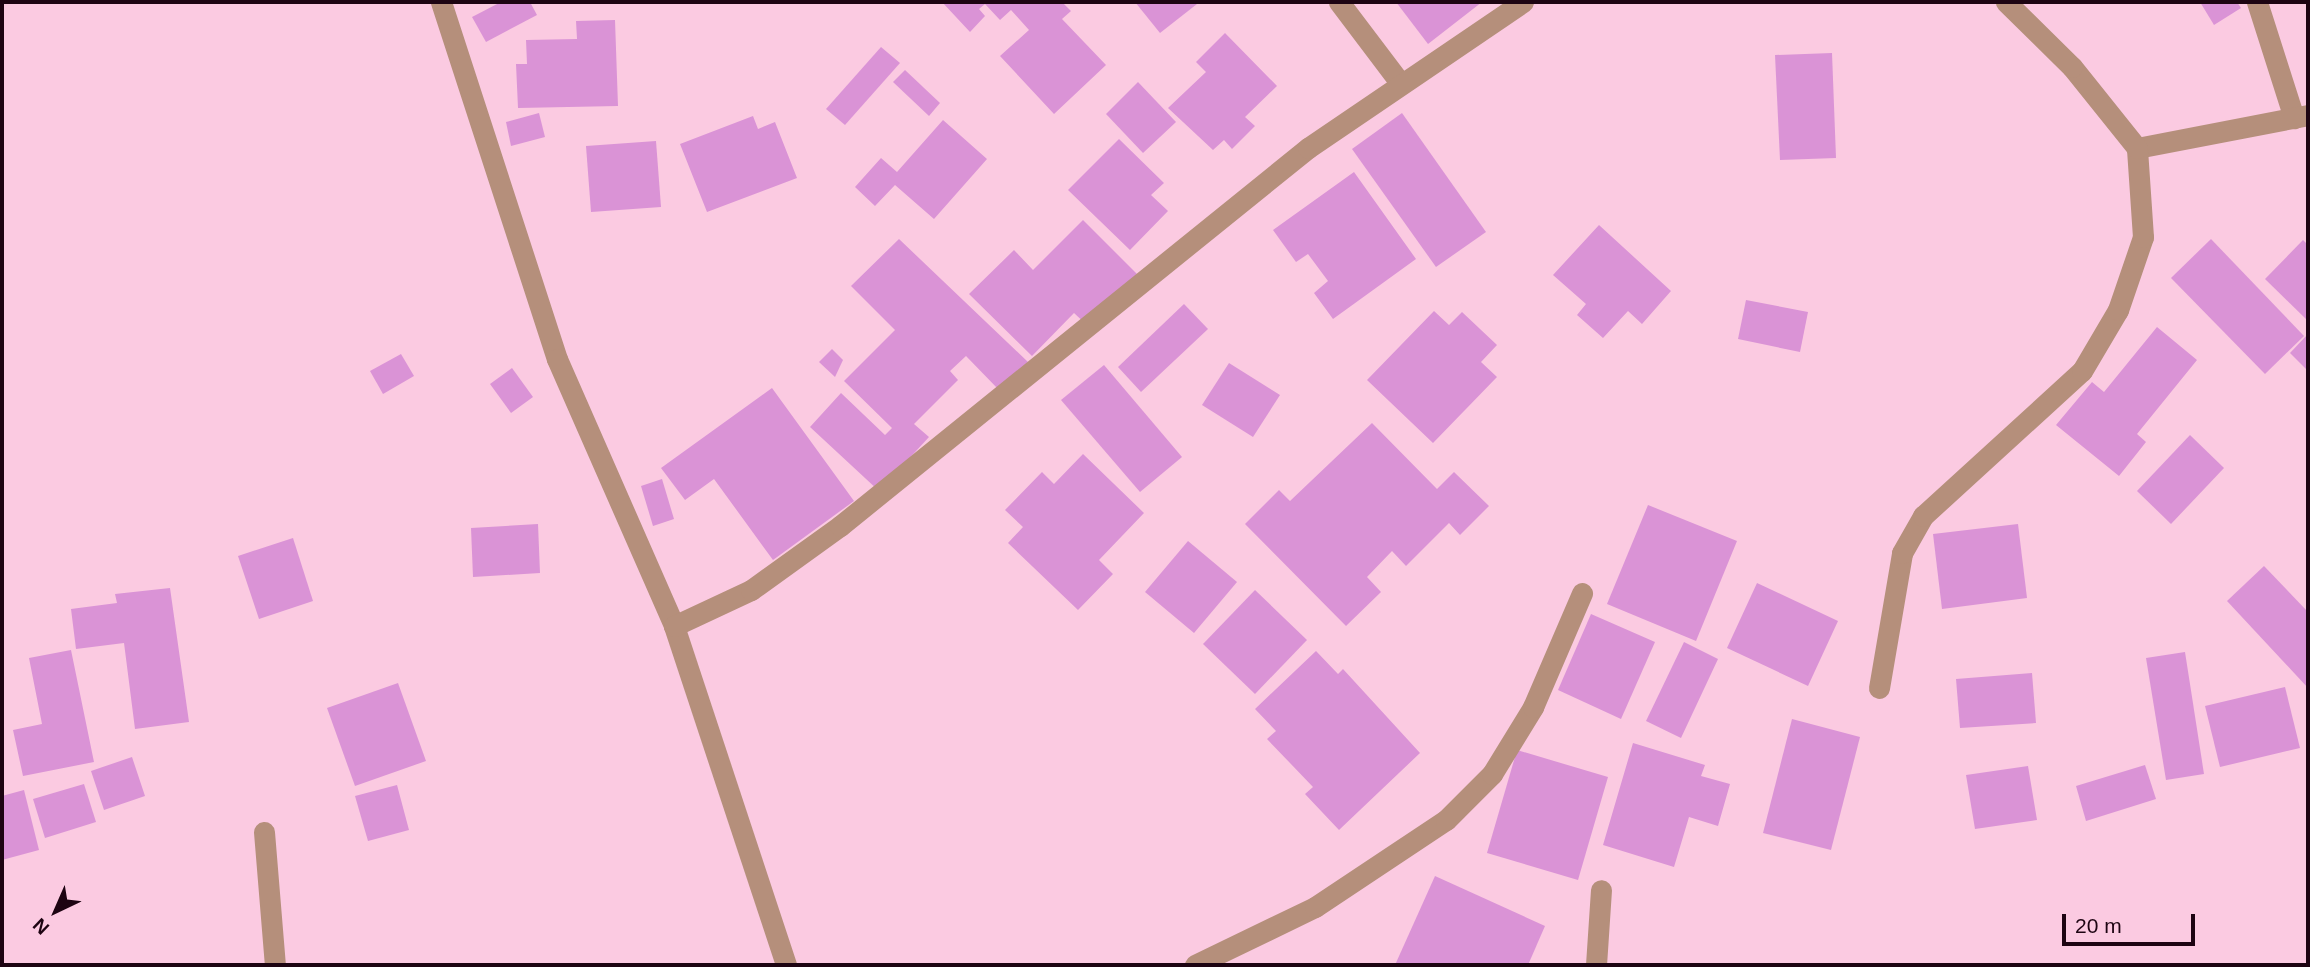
<!DOCTYPE html>
<style>
body{margin:0}
#map{position:relative;width:2310px;height:967px;overflow:hidden;background:#fbcae1;font-family:Helvetica,sans-serif}
div>[style]{position:absolute}
[style*='--x']{left:calc(var(--x)*1px);top:calc(var(--y)*1px);width:calc(var(--w)*1px);rotate:calc(var(--a)*1deg)}
.building>*{inset:0;background:#da93d6}
.minor>*{height:21px;margin:-10.5px;padding:0 10.5px;transform-origin:10.5px;border-radius:10.5px;background:#b58f7b}
span{translate:-50% -50%;white-space:nowrap;text-align:center;line-height:1.15;-webkit-text-stroke:5px #fbcae1;paint-order:stroke}
.frame{position:absolute;inset:0;border:4px solid #1d0412;pointer-events:none}
.north{position:absolute;left:21px;top:876px;width:70px;height:70px;-webkit-text-stroke:5px #fbcae1;paint-order:stroke;rotate:224deg;font-size:19px;font-weight:700;line-height:28px;text-align:center;color:#1d0412}
.north::after{content:'';display:block;margin:auto;width:24px;height:32px;background:#1d0412;clip-path:polygon(50% 0,100% 100%,50% 72%,0 100%)}
.scale{position:absolute;left:2062px;top:914px;width:133px;height:32px;box-sizing:border-box;border:4px solid #1d0412;border-top:0;padding-left:9px;font-size:21px;line-height:24px;white-space:nowrap;color:#1d0412;-webkit-text-stroke:5px #fbcae1;paint-order:stroke}
</style>
<div id="map">
<div class="building">
<div style="clip-path:polygon(501px 2px,530px 2px,537px 15px,486px 42px,472px 17px)"></div>
<div style="clip-path:polygon(942px 2px,1062px 2px,1071px 11px,1062px 19px,1106px 65px,1054px 114px,1000px 56px,1029px 30px,1011px 10px,1000px 20px,985px 4px,979px 9px,985px 16px,970px 32px)"></div>
<div style="clip-path:polygon(1135px 2px,1195px 2px,1197px 4px,1160px 33px)"></div>
<div style="clip-path:polygon(1396px 2px,1482px 2px,1428px 44px)"></div>
<div style="clip-path:polygon(2200px 2px,2237px 2px,2241px 8px,2214px 25px)"></div>
<div style="clip-path:polygon(615px 20px,618px 106px,518px 108px,516px 64px,527px 64px,526px 40px,577px 39px,576px 21px)"></div>
<div style="clip-path:polygon(1225px 33px,1277px 86px,1245px 117px,1255px 126px,1232px 149px,1224px 140px,1213px 150px,1168px 108px,1206px 72px,1196px 62px)"></div>
<div style="clip-path:polygon(881px 47px,900px 63px,845px 125px,826px 109px)"></div>
<div style="clip-path:polygon(1832px 53px,1836px 158px,1780px 160px,1775px 55px)"></div>
<div style="clip-path:polygon(905px 70px,940px 103px,929px 116px,893px 82px)"></div>
<div style="clip-path:polygon(1138px 82px,1176px 122px,1143px 153px,1106px 114px)"></div>
<div style="clip-path:polygon(539px 113px,545px 137px,511px 146px,506px 122px)"></div>
<div style="clip-path:polygon(1402px 113px,1486px 232px,1436px 267px,1352px 149px)"></div>
<div style="clip-path:polygon(753px 116px,758px 129px,775px 122px,797px 178px,707px 212px,680px 144px)"></div>
<div style="clip-path:polygon(943px 120px,987px 159px,934px 219px,895px 185px,875px 206px,855px 187px,881px 158px,897px 172px)"></div>
<div style="clip-path:polygon(1119px 139px,1164px 183px,1151px 195px,1168px 211px,1130px 250px,1068px 190px)"></div>
<div style="clip-path:polygon(656px 141px,661px 207px,591px 212px,586px 146px)"></div>
<div style="clip-path:polygon(1354px 172px,1416px 259px,1333px 319px,1314px 293px,1328px 281px,1308px 254px,1296px 262px,1273px 230px)"></div>
<div style="clip-path:polygon(1083px 220px,1139px 276px,1089px 327px,1074px 313px,1032px 356px,969px 294px,1014px 250px,1033px 270px)"></div>
<div style="clip-path:polygon(1599px 225px,1671px 291px,1642px 324px,1628px 311px,1603px 338px,1577px 315px,1586px 304px,1553px 275px)"></div>
<div style="clip-path:polygon(899px 239px,1028px 362px,999px 390px,966px 356px,950px 371px,958px 380px,914px 424px,929px 437px,879px 491px,810px 427px,841px 393px,885px 435px,892px 428px,844px 381px,895px 330px,851px 286px)"></div>
<div style="clip-path:polygon(2211px 239px,2304px 336px,2265px 374px,2171px 278px)"></div>
<div style="clip-path:polygon(2303px 240px,2308px 245px,2308px 321px,2265px 279px)"></div>
<div style="clip-path:polygon(1746px 300px,1808px 312px,1800px 352px,1738px 339px)"></div>
<div style="clip-path:polygon(1184px 304px,1208px 329px,1141px 392px,1118px 367px)"></div>
<div style="clip-path:polygon(1434px 311px,1449px 325px,1462px 312px,1497px 345px,1481px 362px,1497px 377px,1433px 443px,1367px 380px)"></div>
<div style="clip-path:polygon(2157px 327px,2197px 360px,2137px 434px,2146px 442px,2119px 476px,2056px 425px,2092px 382px,2104px 392px)"></div>
<div style="clip-path:polygon(2308px 334px,2308px 371px,2290px 353px)"></div>
<div style="clip-path:polygon(832px 349px,843px 360px,835px 377px,819px 362px)"></div>
<div style="clip-path:polygon(401px 354px,414px 376px,383px 394px,370px 371px)"></div>
<div style="clip-path:polygon(1229px 363px,1280px 395px,1253px 437px,1202px 405px)"></div>
<div style="clip-path:polygon(1104px 365px,1182px 457px,1140px 492px,1061px 400px)"></div>
<div style="clip-path:polygon(512px 368px,533px 397px,511px 413px,490px 384px)"></div>
<div style="clip-path:polygon(772px 388px,854px 501px,773px 560px,714px 479px,685px 500px,661px 468px)"></div>
<div style="clip-path:polygon(1372px 423px,1437px 489px,1454px 472px,1489px 506px,1460px 535px,1449px 523px,1406px 566px,1392px 551px,1367px 577px,1381px 592px,1346px 626px,1245px 524px,1279px 490px,1290px 501px)"></div>
<div style="clip-path:polygon(2190px 435px,2224px 468px,2171px 524px,2137px 491px)"></div>
<div style="clip-path:polygon(1083px 454px,1144px 513px,1099px 560px,1113px 574px,1078px 610px,1008px 543px,1023px 527px,1005px 510px,1042px 472px,1054px 484px)"></div>
<div style="clip-path:polygon(662px 479px,674px 519px,653px 526px,641px 486px)"></div>
<div style="clip-path:polygon(1648px 505px,1737px 541px,1696px 641px,1607px 604px)"></div>
<div style="clip-path:polygon(538px 524px,540px 573px,473px 577px,471px 528px)"></div>
<div style="clip-path:polygon(2018px 524px,2027px 598px,1942px 609px,1933px 534px)"></div>
<div style="clip-path:polygon(293px 538px,313px 601px,259px 619px,238px 556px)"></div>
<div style="clip-path:polygon(1188px 541px,1237px 582px,1194px 633px,1145px 592px)"></div>
<div style="clip-path:polygon(2264px 566px,2308px 612px,2308px 688px,2227px 601px)"></div>
<div style="clip-path:polygon(1757px 583px,1838px 621px,1808px 686px,1727px 648px)"></div>
<div style="clip-path:polygon(170px 588px,189px 722px,135px 729px,124px 643px,76px 649px,71px 609px,117px 603px,115px 594px)"></div>
<div style="clip-path:polygon(1255px 590px,1307px 640px,1255px 694px,1203px 644px)"></div>
<div style="clip-path:polygon(1591px 614px,1655px 642px,1621px 719px,1558px 690px)"></div>
<div style="clip-path:polygon(1684px 642px,1718px 659px,1681px 738px,1646px 721px)"></div>
<div style="clip-path:polygon(71px 650px,94px 762px,23px 776px,13px 730px,42px 724px,29px 658px)"></div>
<div style="clip-path:polygon(1316px 651px,1338px 674px,1343px 669px,1420px 753px,1339px 830px,1305px 794px,1313px 787px,1267px 739px,1276px 731px,1255px 709px)"></div>
<div style="clip-path:polygon(2185px 652px,2204px 774px,2166px 780px,2146px 658px)"></div>
<div style="clip-path:polygon(2032px 673px,2036px 723px,1960px 728px,1956px 679px)"></div>
<div style="clip-path:polygon(398px 683px,426px 761px,355px 786px,327px 708px)"></div>
<div style="clip-path:polygon(2285px 687px,2300px 748px,2220px 767px,2205px 706px)"></div>
<div style="clip-path:polygon(1792px 719px,1860px 737px,1831px 850px,1763px 833px)"></div>
<div style="clip-path:polygon(1633px 743px,1705px 765px,1701px 776px,1730px 784px,1718px 826px,1689px 817px,1674px 867px,1603px 845px)"></div>
<div style="clip-path:polygon(1517px 750px,1608px 777px,1578px 880px,1487px 853px)"></div>
<div style="clip-path:polygon(132px 757px,145px 796px,104px 810px,91px 771px)"></div>
<div style="clip-path:polygon(2145px 765px,2156px 799px,2086px 821px,2076px 786px)"></div>
<div style="clip-path:polygon(2028px 766px,2037px 820px,1975px 829px,1966px 775px)"></div>
<div style="clip-path:polygon(84px 784px,96px 822px,45px 838px,33px 799px)"></div>
<div style="clip-path:polygon(397px 785px,409px 830px,368px 841px,355px 796px)"></div>
<div style="clip-path:polygon(24px 790px,39px 850px,2px 860px,2px 796px)"></div>
<div style="clip-path:polygon(1435px 876px,1545px 926px,1528px 965px,1395px 965px)"></div>
</div>
<div class="minor">
<div style="--x:441;--y:2;--w:375;--a:72"></div>
<div style="--x:557;--y:359;--w:292;--a:66.3"></div>
<div style="--x:674;--y:626;--w:357;--a:71.7"></div>
<div style="--x:1339;--y:2;--w:103;--a:52.9"></div>
<div style="--x:2257;--y:2;--w:122;--a:72.3"></div>
<div style="--x:2137;--y:148;--w:174;--a:-10.9"></div>
<div style="--x:674;--y:626;--w:85;--a:-25.1"></div>
<div style="--x:751;--y:590;--w:110;--a:-35.7"></div>
<div style="--x:840;--y:526;--w:602;--a:-38.93"></div>
<div style="--x:1308;--y:148;--w:260;--a:-34.2"></div>
<div style="--x:1879;--y:688;--w:137;--a:-80.3"></div>
<div style="--x:1902;--y:553;--w:43;--a:-60.4"></div>
<div style="--x:1923;--y:516;--w:215;--a:-42.4"></div>
<div style="--x:2082;--y:371;--w:71;--a:-59.5"></div>
<div style="--x:2118;--y:310;--w:77;--a:-71.1"></div>
<div style="--x:2143;--y:237;--w:89;--a:-93.9"></div>
<div style="--x:2137;--y:148;--w:104;--a:-128.7"></div>
<div style="--x:2072;--y:67;--w:93;--a:-135.4"></div>
<div style="--x:264;--y:832;--w:133;--a:85.3"></div>
<div style="--x:1195;--y:965;--w:133;--a:-25.8"></div>
<div style="--x:1315;--y:907;--w:157;--a:-33.6"></div>
<div style="--x:1446;--y:820;--w:65;--a:-45"></div>
<div style="--x:1492;--y:774;--w:79;--a:-58.5"></div>
<div style="--x:1533;--y:707;--w:124;--a:-66.7"></div>
<div style="--x:1596;--y:965;--w:75;--a:-86.2"></div>
</div>
<div class="frame"></div>
<div class="north">N</div>
<div class="scale">20 m</div>
</div>
